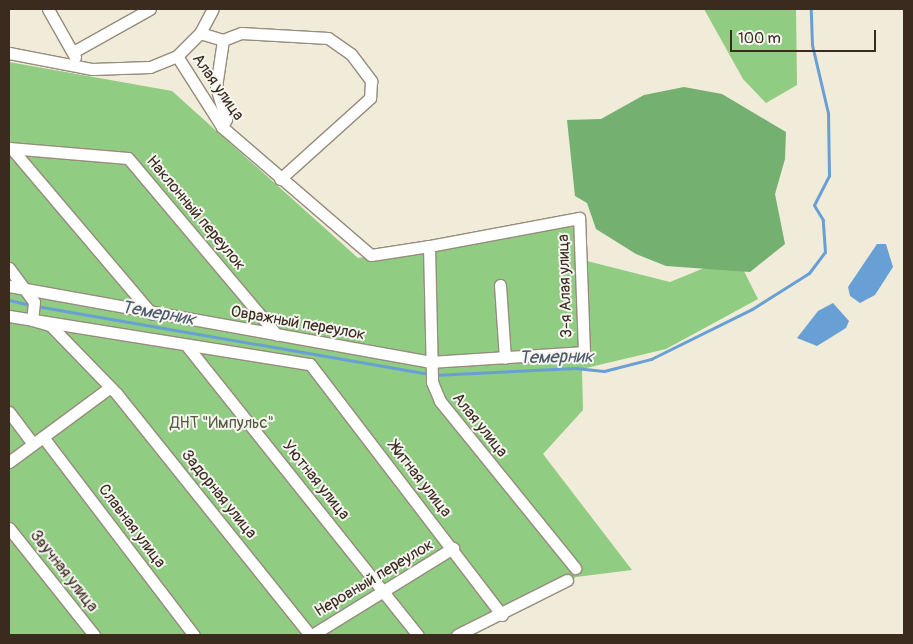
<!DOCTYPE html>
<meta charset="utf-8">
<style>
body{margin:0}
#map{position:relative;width:913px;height:644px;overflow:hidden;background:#f0ecd9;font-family:Pangolin,sans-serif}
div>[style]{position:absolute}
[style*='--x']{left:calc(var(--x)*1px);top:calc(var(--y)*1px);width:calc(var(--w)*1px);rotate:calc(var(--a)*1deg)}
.green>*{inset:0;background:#90cc81}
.forest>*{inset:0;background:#74b06f}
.water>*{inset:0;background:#68a0d6}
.stream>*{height:3px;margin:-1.5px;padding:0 1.5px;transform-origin:1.5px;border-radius:1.5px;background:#68a0d6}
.roads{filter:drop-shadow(1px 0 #968b7c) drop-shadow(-1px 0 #968b7c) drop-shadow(0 1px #968b7c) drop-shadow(0 -1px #968b7c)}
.minor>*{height:11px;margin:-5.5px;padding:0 5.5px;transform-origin:5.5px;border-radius:5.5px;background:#fff}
span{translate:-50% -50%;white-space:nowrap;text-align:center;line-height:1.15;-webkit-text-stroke:4px #f6f6f2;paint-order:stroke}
.street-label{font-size:16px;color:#3b2a1e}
.park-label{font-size:16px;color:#545b3c}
.water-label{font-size:18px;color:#4d5968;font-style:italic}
.frame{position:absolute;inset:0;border:10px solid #3b2a1e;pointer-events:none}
.scale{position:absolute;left:730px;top:30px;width:146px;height:22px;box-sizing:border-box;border:2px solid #3b2a1e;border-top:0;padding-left:6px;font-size:15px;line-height:18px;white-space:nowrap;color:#3b2a1e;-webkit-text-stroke:4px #f6f6f2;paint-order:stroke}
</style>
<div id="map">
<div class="green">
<div style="clip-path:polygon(704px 9px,796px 9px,797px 85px,766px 103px,743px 79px)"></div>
<div style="clip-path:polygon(9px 62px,172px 91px,358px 258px,577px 223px,579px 259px,670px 282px,736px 255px,758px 299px,666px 349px,582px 369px,583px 410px,543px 454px,632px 570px,576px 577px,530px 607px,466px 635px,9px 635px)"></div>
</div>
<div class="forest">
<div style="clip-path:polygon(684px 87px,722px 94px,786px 132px,785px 159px,775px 194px,785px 244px,750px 272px,666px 266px,636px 254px,596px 229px,587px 203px,575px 196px,567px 120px,601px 119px,644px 95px)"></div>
</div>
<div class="water">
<div style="clip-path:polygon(877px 244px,886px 244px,893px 267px,875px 295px,860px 303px,850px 296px,848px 287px)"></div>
<div style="clip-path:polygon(833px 303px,849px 321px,846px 328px,817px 346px,797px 338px,818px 311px)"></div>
</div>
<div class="stream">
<div style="--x:9;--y:300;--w:22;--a:13"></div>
<div style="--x:36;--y:306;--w:399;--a:9.8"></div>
<div style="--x:435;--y:375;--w:140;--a:-2.9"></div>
<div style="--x:575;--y:368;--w:29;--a:6"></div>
<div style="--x:604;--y:371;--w:49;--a:-14.3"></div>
<div style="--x:651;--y:359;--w:113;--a:-26.3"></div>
<div style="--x:752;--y:309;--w:67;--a:-32.3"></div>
<div style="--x:809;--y:273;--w:26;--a:-53"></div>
<div style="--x:825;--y:252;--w:32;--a:-94"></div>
<div style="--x:823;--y:220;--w:17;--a:-121"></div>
<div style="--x:814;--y:205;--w:33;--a:-63"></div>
<div style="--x:829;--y:176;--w:63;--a:-90.9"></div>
<div style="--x:828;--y:113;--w:70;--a:-103.2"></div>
<div style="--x:812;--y:45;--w:36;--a:-92"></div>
</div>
<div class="roads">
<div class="minor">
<div style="--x:48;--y:9;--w:55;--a:60.6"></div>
<div style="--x:200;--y:33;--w:24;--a:17"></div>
<div style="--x:223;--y:40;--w:48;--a:98.5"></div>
<div style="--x:216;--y:87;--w:34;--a:73"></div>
<div style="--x:226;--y:119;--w:9;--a:117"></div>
<div style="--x:223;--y:40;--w:19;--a:-21"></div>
<div style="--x:241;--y:33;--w:87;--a:3.3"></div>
<div style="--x:328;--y:38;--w:28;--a:35"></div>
<div style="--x:351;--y:54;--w:34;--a:53"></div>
<div style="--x:371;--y:81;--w:17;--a:93"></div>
<div style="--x:370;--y:98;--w:121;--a:138"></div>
<div style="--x:73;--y:52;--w:88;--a:-29.2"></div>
<div style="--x:9;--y:53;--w:85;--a:10.9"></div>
<div style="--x:92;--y:69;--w:58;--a:-2"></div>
<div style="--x:150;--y:67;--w:29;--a:-22"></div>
<div style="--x:177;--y:56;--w:33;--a:-45"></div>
<div style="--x:200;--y:33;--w:27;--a:-62"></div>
<div style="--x:177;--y:56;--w:84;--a:57.6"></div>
<div style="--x:222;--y:127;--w:196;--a:40.7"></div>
<div style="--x:371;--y:255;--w:59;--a:-8.8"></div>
<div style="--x:429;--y:246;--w:136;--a:88.7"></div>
<div style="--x:432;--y:382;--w:21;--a:67"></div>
<div style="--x:440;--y:401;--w:215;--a:51"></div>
<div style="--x:9;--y:148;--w:119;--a:4.8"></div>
<div style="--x:128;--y:158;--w:231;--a:49.9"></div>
<div style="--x:12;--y:149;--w:216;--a:49.7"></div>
<div style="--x:9;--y:268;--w:42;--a:53.7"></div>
<div style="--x:34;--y:302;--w:18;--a:96"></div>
<div style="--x:32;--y:320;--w:19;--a:16"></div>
<div style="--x:50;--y:325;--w:96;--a:45.8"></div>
<div style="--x:117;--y:394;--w:309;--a:51.3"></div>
<div style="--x:500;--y:285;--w:73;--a:86.1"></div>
<div style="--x:9;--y:286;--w:429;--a:10.2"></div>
<div style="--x:431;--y:362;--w:153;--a:-3.7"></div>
<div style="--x:584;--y:352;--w:134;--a:-92.1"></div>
<div style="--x:579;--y:218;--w:153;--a:169.4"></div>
<div style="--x:9;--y:316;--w:305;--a:9.1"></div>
<div style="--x:310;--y:364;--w:316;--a:52.6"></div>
<div style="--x:187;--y:346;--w:370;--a:51.4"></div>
<div style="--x:9;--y:412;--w:40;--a:53"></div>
<div style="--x:43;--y:437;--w:249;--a:52.7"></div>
<div style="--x:9;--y:462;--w:124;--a:-36.5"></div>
<div style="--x:9;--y:528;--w:137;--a:51.5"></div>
<div style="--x:312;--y:635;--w:166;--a:-31.7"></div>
<div style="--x:457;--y:635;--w:123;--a:-26.6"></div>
</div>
</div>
<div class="street-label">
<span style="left:218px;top:87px;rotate:55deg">Алая улица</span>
<span style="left:196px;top:213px;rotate:50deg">Наклонный переулок</span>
<span style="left:565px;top:286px;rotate:-92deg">3-я Алая улица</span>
<span style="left:298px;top:323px;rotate:10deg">Овражный переулок</span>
<span style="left:480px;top:425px;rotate:51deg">Алая улица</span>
<span style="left:420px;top:479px;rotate:52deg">Житная улица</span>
<span style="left:316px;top:480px;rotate:51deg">Уютная улица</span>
<span style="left:219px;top:494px;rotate:51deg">Задорная улица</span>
<span style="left:132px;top:526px;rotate:53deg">Славная улица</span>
<span style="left:64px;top:571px;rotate:52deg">Звучная улица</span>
<span style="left:374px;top:578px;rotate:-31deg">Неровный переулок</span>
</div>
<div class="park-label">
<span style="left:222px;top:423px">ДНТ "Импульс"</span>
</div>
<div class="water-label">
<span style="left:158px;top:314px;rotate:10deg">Темерник</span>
<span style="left:556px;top:358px;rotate:-1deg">Темерник</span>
</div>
<div class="frame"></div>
<div class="scale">100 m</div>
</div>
